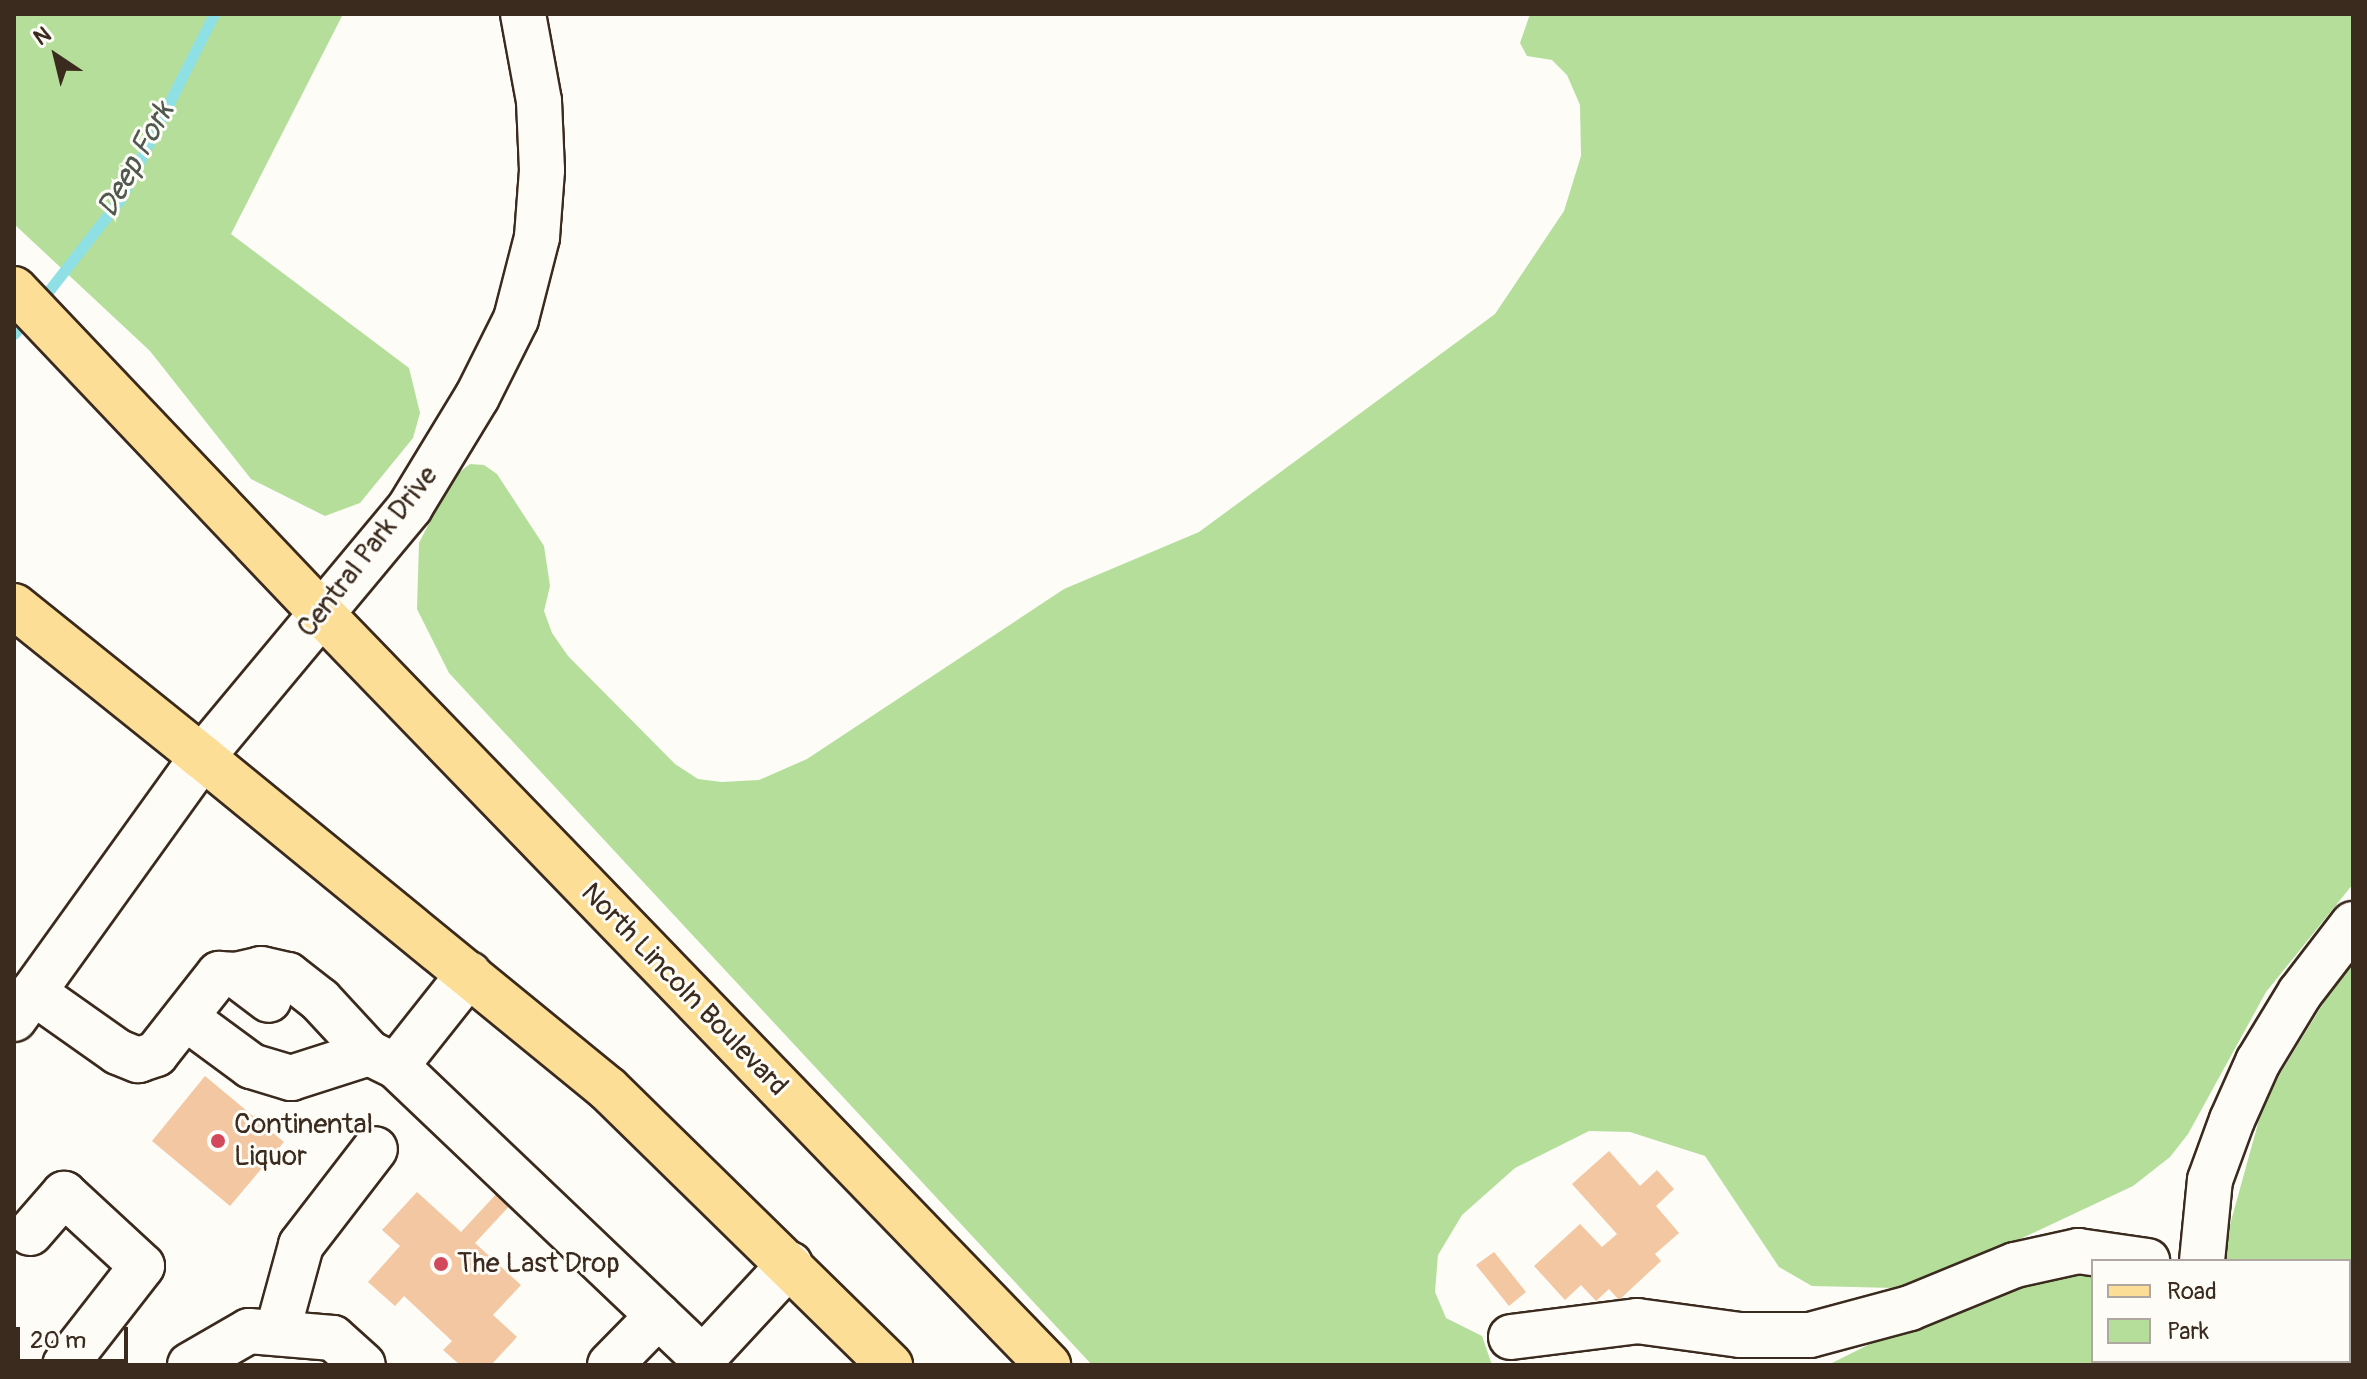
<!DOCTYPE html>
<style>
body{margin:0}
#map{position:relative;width:2367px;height:1379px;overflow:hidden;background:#fdfcf7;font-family:Pangolin,sans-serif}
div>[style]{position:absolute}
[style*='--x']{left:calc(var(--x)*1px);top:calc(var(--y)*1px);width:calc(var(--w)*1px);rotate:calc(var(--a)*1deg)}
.green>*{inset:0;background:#b5de9b}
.stream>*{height:11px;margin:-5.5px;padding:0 5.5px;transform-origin:5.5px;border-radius:5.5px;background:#8ee0e5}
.building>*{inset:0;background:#f3c7a2}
.roads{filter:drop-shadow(2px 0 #3b2a1e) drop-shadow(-2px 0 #3b2a1e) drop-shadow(0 2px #3b2a1e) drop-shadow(0 -2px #3b2a1e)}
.minor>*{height:44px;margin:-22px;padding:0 22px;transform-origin:22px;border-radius:22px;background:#fdfcf7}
.major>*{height:44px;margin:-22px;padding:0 22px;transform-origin:22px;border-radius:22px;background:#fdde96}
.highway>*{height:44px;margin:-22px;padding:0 22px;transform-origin:22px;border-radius:22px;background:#fdde96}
.dots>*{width:22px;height:22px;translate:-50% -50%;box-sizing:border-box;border:4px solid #fdfcf7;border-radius:50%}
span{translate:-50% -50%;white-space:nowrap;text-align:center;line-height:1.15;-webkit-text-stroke:6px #fdfcf7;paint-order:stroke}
.street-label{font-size:28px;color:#3b2a1e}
.poi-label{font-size:28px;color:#3b2a1e}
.left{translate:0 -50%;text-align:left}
.water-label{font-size:30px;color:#505850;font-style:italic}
.frame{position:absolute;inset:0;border:16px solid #3b2a1e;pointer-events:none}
.legend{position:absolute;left:2091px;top:1259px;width:260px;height:104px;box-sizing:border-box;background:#fdfcf7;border:2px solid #afa8a0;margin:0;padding:10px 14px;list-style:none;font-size:24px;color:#3b2a1e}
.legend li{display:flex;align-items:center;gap:16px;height:40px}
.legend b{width:40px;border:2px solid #afa8a0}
.north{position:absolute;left:16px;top:16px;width:80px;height:80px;-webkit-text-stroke:6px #fdfcf7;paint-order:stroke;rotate:325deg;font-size:22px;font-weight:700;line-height:32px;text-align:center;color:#3b2a1e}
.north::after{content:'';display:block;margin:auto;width:28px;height:36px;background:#3b2a1e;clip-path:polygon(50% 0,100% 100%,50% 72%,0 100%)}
.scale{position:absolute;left:16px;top:1327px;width:112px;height:36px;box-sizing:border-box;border:4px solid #3b2a1e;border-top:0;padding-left:10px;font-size:24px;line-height:28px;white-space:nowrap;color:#3b2a1e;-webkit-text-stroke:6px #fdfcf7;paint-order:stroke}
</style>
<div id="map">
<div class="green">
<div style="clip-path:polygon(14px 14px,343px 14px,231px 234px,409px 368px,420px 413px,413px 438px,360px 503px,325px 516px,251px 479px,150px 351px,14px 224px)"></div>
<div style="clip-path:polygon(1530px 14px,2353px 14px,2353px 884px,2266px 992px,2188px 1134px,2170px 1157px,2133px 1186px,1954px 1270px,1895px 1288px,1812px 1286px,1779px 1267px,1705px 1156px,1630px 1132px,1589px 1131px,1515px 1168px,1462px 1215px,1438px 1255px,1435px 1292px,1446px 1318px,1482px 1336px,1492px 1365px,1092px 1365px,449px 673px,417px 609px,419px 543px,452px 478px,470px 464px,484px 465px,497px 474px,544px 546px,550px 586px,544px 611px,552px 633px,568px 656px,675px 764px,698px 779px,722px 782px,759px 780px,807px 759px,1064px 589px,1199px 532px,1495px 314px,1564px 211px,1581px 156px,1580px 105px,1567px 75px,1552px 60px,1527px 56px,1520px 43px)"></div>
<div style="clip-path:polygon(2353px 955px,2353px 1365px,2232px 1365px,2231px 1361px,2349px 1361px,2349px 1261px,2220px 1261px,2265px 1098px)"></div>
<div style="clip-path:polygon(2062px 1268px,2093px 1270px,2093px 1361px,2181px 1365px,1828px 1365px,1902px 1328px)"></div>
</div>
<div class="stream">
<div style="--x:40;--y:302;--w:132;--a:-52.1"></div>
<div style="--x:121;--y:198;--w:206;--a:-63.2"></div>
<div style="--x:14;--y:334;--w:23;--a:-50"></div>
</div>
<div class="building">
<div style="clip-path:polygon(205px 1076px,284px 1142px,230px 1206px,152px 1141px)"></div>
<div style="clip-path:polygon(1609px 1151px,1640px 1186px,1657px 1170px,1674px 1189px,1656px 1206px,1679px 1233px,1655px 1254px,1661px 1261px,1619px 1300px,1609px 1289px,1596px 1301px,1581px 1285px,1565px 1300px,1534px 1266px,1580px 1224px,1602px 1247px,1617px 1234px,1572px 1184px)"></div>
<div style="clip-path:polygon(500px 1190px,513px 1202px,475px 1243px,521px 1285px,493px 1315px,517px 1337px,491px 1365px,460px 1365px,443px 1350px,452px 1341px,404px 1296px,395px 1306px,368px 1282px,400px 1246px,382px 1230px,417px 1192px,461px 1232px)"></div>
<div style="clip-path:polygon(1494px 1252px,1526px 1292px,1509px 1306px,1476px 1265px)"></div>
</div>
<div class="roads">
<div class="minor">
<div style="--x:469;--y:974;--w:117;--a:128.4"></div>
<div style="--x:396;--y:1066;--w:424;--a:43.6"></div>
<div style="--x:703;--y:1358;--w:128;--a:-47.2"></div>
<div style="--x:236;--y:975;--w:26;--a:-13"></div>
<div style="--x:261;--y:969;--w:28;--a:13"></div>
<div style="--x:288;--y:975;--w:41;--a:38"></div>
<div style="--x:320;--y:1000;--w:72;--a:47.2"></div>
<div style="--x:33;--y:992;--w:104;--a:35.2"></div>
<div style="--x:118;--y:1052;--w:22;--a:22"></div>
<div style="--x:138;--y:1060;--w:19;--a:-18"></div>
<div style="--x:156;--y:1054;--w:102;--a:-51.8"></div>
<div style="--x:219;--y:974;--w:17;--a:3"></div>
<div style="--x:236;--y:975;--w:41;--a:37.1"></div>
<div style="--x:186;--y:1018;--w:81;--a:36.4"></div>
<div style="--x:251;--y:1066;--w:42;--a:16.7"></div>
<div style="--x:291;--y:1078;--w:82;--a:-17.8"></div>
<div style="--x:369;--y:1053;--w:30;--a:26"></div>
<div style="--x:14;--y:1019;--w:322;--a:-54.3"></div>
<div style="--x:202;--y:757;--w:325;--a:-50.2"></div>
<div style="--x:410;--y:507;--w:129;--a:-58.7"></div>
<div style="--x:477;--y:397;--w:87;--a:-63.4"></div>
<div style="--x:516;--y:319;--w:85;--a:-75.6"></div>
<div style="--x:537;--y:237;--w:67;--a:-85.7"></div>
<div style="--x:542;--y:170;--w:69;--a:-92.5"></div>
<div style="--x:539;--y:101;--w:88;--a:-100.4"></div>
<div style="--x:30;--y:1233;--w:52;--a:-48.9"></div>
<div style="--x:64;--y:1194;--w:106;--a:42.7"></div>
<div style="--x:142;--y:1266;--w:125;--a:127.9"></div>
<div style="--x:2202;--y:1261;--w:81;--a:-84.4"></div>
<div style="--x:2210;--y:1180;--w:64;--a:-69.9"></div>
<div style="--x:2232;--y:1120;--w:64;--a:-65.9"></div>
<div style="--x:2258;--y:1062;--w:81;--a:-58.7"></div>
<div style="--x:2300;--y:993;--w:87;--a:-52.5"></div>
<div style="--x:277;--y:1333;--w:91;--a:-74.7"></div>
<div style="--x:301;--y:1245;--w:121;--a:-52.4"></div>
<div style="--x:1511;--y:1337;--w:127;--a:-7.2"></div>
<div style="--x:1637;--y:1321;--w:104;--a:7.7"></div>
<div style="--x:1740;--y:1335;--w:70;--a:0"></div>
<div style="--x:1810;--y:1335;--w:104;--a:-15.1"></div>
<div style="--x:1910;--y:1308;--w:113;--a:-22.3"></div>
<div style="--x:2015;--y:1265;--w:65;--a:-12.5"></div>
<div style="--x:2078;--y:1251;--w:70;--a:8.2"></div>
<div style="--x:2218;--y:1361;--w:4;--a:90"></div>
<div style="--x:190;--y:1365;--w:68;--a:-30"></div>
<div style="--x:249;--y:1331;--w:84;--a:4.8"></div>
<div style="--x:333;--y:1338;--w:40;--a:42"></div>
<div style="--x:610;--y:1365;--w:69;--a:-45.6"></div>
</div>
<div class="major">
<div style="--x:322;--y:614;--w:1045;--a:45.97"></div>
<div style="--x:202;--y:757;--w:524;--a:39.27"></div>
<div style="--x:608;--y:1089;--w:395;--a:44.4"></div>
</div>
<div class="highway">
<div style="--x:14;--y:289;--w:448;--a:46.5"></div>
<div style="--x:14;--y:606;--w:241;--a:38.8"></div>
</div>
</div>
<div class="dots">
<div style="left:218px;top:1141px;background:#d1495b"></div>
<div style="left:441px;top:1264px;background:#d1495b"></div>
</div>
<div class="street-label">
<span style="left:368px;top:552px;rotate:-52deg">Central Park Drive</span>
<span style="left:684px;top:990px;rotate:46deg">North Lincoln Boulevard</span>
</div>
<div class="poi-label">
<span class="left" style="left:234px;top:1141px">Continental<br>Liquor</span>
<span class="left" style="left:457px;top:1264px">The Last Drop</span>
</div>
<div class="water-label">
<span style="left:136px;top:160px;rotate:-61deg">Deep Fork</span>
</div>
<div class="frame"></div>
<ul class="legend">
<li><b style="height:10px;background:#fdde96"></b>Road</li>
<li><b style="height:22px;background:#b5de9b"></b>Park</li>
</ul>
<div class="north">N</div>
<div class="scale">20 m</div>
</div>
